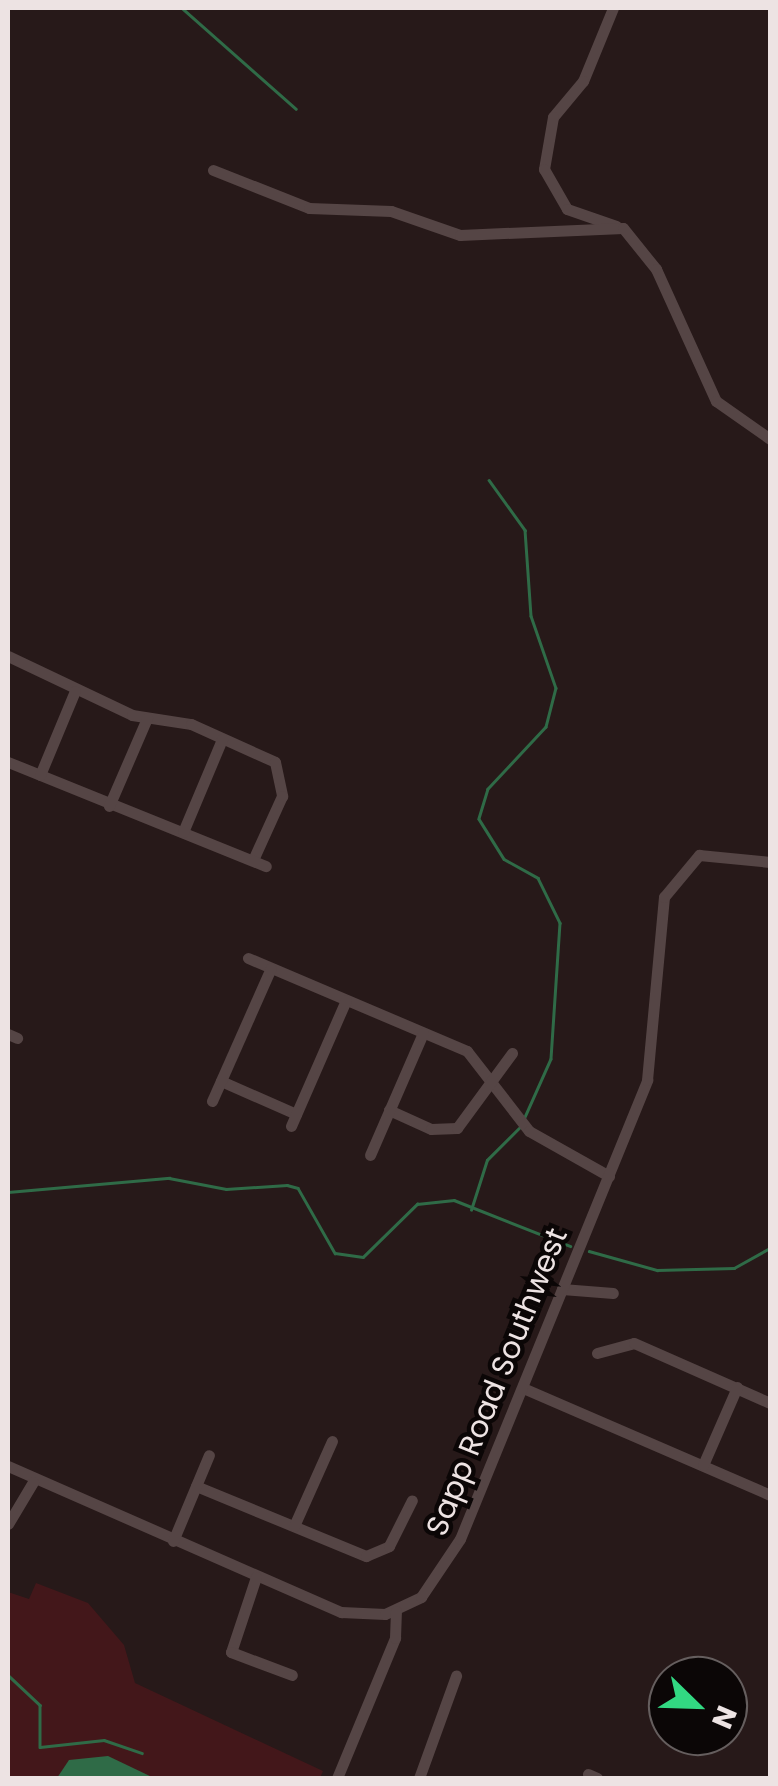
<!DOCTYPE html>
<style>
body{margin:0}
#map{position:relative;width:778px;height:1786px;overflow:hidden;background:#271919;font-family:Poppins,sans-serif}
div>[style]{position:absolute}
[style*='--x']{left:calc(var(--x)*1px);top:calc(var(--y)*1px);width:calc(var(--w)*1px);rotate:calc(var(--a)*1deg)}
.green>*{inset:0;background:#43171a}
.water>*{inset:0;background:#2f6b47}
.stream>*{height:2.5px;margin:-1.25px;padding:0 1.25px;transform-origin:1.25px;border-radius:1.25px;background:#2f6b47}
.minor>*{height:11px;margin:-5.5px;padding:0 5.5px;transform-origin:5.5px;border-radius:5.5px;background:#554545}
span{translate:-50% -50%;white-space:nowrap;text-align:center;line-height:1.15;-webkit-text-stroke:9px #0b0606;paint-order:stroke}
.street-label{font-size:30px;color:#ede3e3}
.frame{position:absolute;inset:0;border:10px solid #ede3e3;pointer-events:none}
.north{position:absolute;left:648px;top:1656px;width:100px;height:100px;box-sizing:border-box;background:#0b0606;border:2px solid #655e5e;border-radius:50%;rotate:113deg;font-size:28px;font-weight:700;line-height:40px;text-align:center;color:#ede3e3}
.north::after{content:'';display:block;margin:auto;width:35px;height:45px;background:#32d882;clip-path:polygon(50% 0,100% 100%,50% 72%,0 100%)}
</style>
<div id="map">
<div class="green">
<div style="clip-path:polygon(36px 1583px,88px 1603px,124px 1645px,135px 1683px,323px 1771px,320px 1778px,8px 1778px,8px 1592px,29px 1599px)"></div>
</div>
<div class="water">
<div style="clip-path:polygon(108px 1756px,154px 1778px,57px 1778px,69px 1760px)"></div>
</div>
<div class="stream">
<div style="--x:182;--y:8;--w:152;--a:41.5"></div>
<div style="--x:489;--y:480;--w:62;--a:54.2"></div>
<div style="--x:525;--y:530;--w:86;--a:86"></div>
<div style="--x:531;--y:616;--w:76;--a:70.9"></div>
<div style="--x:556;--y:688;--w:40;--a:104.4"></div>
<div style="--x:546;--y:727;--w:85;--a:133.1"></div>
<div style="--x:488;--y:789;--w:31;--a:107"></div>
<div style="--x:479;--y:819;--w:47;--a:58"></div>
<div style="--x:504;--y:859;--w:39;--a:29"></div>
<div style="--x:538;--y:878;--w:50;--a:63.9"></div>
<div style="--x:560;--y:923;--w:136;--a:93.8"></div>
<div style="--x:551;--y:1059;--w:64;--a:114.1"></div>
<div style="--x:8;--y:1192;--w:162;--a:-5"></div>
<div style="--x:169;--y:1178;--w:58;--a:10.9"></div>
<div style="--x:226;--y:1189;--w:61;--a:-3.8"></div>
<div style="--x:287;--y:1185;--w:11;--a:15"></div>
<div style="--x:298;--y:1188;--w:75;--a:60.4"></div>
<div style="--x:335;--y:1253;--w:28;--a:8"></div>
<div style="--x:363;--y:1257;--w:76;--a:-44.5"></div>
<div style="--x:417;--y:1204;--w:37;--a:-6"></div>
<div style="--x:454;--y:1200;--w:125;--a:21.6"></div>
<div style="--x:471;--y:1210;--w:52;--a:-72.3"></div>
<div style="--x:487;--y:1160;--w:45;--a:-45"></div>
<div style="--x:589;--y:1251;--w:71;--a:15.6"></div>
<div style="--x:657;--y:1270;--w:77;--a:-1.5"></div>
<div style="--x:734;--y:1268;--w:41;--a:-29.1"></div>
<div style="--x:8;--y:1675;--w:44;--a:43.2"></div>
<div style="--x:40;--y:1705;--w:42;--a:90"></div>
<div style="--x:40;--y:1747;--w:64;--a:-6.2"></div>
<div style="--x:104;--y:1740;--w:40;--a:18.9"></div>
</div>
<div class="minor">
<div style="--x:613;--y:8;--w:79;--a:112.3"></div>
<div style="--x:583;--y:81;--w:47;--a:129.8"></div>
<div style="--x:553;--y:117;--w:53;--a:99.8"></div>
<div style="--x:544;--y:169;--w:46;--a:60.1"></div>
<div style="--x:567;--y:209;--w:52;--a:19.1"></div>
<div style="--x:213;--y:170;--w:103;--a:21.6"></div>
<div style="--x:309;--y:208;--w:82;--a:2.1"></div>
<div style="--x:391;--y:211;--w:73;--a:19.2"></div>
<div style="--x:460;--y:235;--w:163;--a:-2.5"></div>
<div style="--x:623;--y:228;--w:53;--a:51.2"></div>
<div style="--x:656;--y:269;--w:145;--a:65.6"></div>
<div style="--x:716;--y:401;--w:66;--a:35.1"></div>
<div style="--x:8;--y:656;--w:137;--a:25.4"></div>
<div style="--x:132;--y:715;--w:60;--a:8.7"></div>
<div style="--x:191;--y:724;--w:92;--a:24.3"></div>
<div style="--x:275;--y:762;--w:35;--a:78"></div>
<div style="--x:282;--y:796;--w:70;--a:114.4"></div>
<div style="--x:8;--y:762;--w:278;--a:22"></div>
<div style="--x:40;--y:775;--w:91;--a:-67.4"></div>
<div style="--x:109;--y:806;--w:96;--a:-66.6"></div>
<div style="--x:183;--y:832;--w:101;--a:-67.2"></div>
<div style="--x:248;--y:958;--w:238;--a:23"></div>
<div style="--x:467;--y:1051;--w:101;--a:52.2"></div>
<div style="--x:529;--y:1131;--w:92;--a:29.4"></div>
<div style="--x:8;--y:1034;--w:10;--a:24"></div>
<div style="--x:221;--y:1081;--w:82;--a:23.7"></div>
<div style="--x:212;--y:1101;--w:145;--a:-66.1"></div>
<div style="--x:389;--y:1110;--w:46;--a:24.3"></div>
<div style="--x:431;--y:1129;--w:26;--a:-2"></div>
<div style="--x:457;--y:1128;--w:93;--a:-53.7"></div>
<div style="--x:291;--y:1126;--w:137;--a:-66.4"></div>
<div style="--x:370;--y:1155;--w:133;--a:-66.5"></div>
<div style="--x:562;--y:1289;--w:51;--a:4.5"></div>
<div style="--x:597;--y:1353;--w:38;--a:-15"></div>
<div style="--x:634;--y:1343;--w:149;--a:23.8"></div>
<div style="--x:523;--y:1388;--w:269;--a:23.4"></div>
<div style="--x:703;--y:1465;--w:85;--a:-66.4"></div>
<div style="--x:8;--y:1466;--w:364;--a:23.7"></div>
<div style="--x:341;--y:1612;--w:44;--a:2.6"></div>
<div style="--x:385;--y:1614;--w:40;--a:-25"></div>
<div style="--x:421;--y:1597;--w:70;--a:-56.1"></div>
<div style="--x:460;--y:1539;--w:496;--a:-67.8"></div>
<div style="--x:647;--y:1080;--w:184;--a:-84.7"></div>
<div style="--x:664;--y:897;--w:55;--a:-50.2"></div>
<div style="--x:699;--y:855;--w:71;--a:5.6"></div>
<div style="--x:196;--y:1486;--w:184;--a:22.4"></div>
<div style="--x:366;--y:1556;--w:25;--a:-23"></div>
<div style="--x:389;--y:1546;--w:51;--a:-63.4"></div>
<div style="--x:8;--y:1524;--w:49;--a:-59.2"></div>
<div style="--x:294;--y:1526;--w:93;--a:-65.9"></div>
<div style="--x:173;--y:1541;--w:93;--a:-67.3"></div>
<div style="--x:256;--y:1577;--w:79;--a:108.4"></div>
<div style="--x:231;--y:1652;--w:65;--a:20.7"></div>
<div style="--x:588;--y:1774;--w:10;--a:24"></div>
<div style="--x:337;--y:1778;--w:152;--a:-67.5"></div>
<div style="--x:395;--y:1638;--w:27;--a:-88"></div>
<div style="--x:419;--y:1778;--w:109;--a:-70.1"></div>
</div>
<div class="street-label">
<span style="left:497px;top:1382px;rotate:-68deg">Sapp Road Southwest</span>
</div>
<div class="frame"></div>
<div class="north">N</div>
</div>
